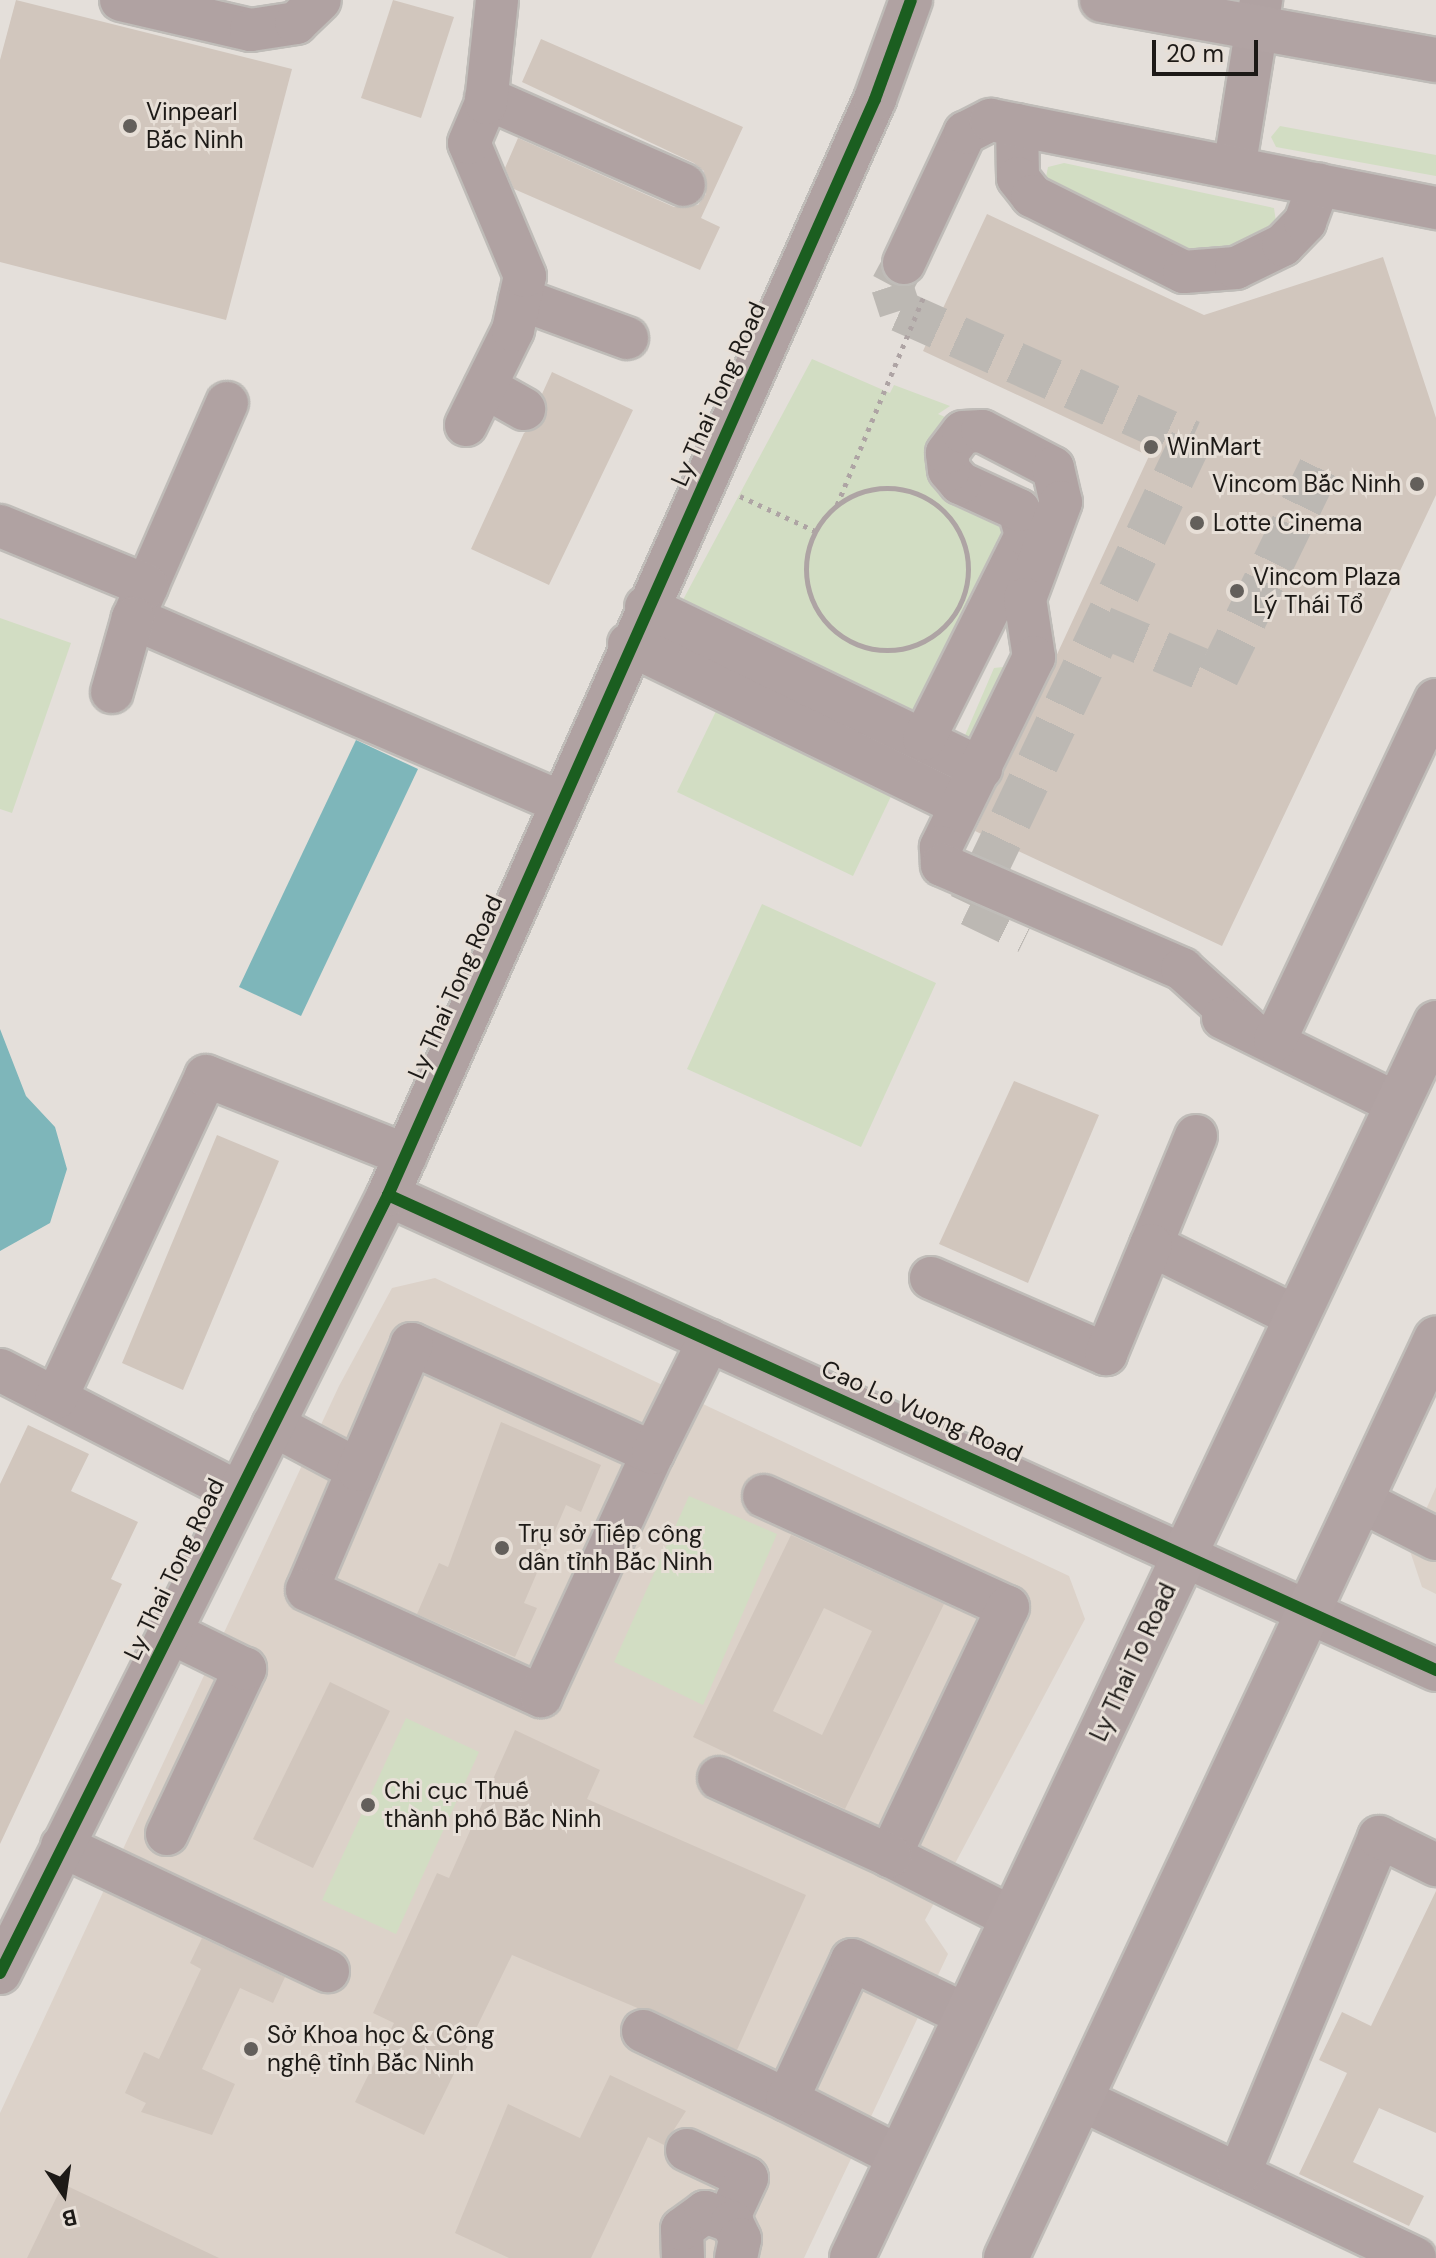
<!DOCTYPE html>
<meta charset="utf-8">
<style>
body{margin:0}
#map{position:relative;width:1436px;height:2258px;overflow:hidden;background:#e4dfda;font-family:"DM Sans",sans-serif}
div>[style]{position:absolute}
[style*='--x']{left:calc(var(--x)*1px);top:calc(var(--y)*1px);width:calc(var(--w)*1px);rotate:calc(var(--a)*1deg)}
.built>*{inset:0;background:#dcd2c9}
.green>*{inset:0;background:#d2ddc3}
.water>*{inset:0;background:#7eb6ba}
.building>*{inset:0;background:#d1c6bd}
.minor-tunnel>*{height:42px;margin-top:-21px;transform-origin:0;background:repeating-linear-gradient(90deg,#bcb8b3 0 42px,transparent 0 63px)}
.path>*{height:5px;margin-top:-2.5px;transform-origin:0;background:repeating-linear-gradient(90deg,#aea4a4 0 4px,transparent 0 10px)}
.path>.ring{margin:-2.5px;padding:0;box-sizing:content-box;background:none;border:5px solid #aea4a4;border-radius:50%}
.roads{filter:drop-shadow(2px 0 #bfbcb8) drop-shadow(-2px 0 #bfbcb8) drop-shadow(0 2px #bfbcb8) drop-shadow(0 -2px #bfbcb8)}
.minor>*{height:42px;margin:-21px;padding:0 21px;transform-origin:21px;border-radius:21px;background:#b0a2a2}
.major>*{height:44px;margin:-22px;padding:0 22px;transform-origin:22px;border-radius:22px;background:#b1a3a3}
.cycleway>*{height:12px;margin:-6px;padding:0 6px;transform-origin:6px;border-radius:6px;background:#1b5e20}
.dots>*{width:22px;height:22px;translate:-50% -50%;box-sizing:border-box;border:4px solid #e7dfd7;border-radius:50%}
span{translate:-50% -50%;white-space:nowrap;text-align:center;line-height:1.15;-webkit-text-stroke:6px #e7dfd7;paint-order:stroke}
.poi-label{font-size:24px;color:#1d1a17}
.left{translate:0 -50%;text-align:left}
.right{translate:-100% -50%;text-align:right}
.street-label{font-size:24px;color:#1d1a17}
.north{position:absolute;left:24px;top:2154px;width:80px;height:80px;-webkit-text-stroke:6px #e7dfd7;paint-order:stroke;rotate:167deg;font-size:22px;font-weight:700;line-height:32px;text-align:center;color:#1d1a17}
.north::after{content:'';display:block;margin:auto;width:28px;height:36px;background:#1d1a17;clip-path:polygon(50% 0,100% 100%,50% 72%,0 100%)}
.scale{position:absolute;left:1152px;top:40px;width:106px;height:36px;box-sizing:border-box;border:4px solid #1d1a17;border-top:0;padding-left:10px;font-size:24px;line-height:28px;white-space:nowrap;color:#1d1a17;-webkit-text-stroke:6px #e7dfd7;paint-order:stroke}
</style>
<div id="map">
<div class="built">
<div style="clip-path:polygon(435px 1278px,1069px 1576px,1085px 1619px,925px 1920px,948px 1954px,804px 2258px,0 2258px,0 2113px,339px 1386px,392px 1288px)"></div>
<div style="clip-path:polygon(1436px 1487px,1436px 1594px,1422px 1587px,1409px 1548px)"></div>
</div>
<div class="green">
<div style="clip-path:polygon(1280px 126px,1436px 155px,1436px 176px,1276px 147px,1271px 137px)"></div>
<div style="clip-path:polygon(1064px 163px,1274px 208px,1277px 229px,1211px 256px,1189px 252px,1045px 182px,1048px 167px)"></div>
<div style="clip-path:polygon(812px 359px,890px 393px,894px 385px,950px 406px,938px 414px,957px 422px,946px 429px,1007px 526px,924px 739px,677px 611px)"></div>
<div style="clip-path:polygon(0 618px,71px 643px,12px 813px,0 809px)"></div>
<div style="clip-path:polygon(1003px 667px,978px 744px,963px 740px,994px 668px)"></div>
<div style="clip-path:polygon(719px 705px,895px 788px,853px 876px,677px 792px)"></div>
<div style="clip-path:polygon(762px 904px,936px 983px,861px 1147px,687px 1069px)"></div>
<div style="clip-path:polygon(689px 1496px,777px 1534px,703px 1705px,614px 1662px)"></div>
<div style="clip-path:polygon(406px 1718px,479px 1752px,396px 1934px,322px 1900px)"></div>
</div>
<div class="water">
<div style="clip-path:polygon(356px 740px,418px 769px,301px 1016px,239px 987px)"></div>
<div style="clip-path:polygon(0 1029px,26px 1096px,55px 1127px,67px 1169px,50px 1223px,0 1251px)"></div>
</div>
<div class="building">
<div style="clip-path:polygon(16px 0,292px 69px,226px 320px,0 262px,0 60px)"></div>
<div style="clip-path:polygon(393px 0,454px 17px,421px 118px,361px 98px)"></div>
<div style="clip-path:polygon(541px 39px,743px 127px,701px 218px,720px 227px,700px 270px,514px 189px,505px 168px,518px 138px,674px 207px,698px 205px,706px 194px,704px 171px,694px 163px,522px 82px)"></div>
<div style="clip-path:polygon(987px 214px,1204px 315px,1383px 257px,1436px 418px,1436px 495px,1222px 946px,975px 831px,1149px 456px,923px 351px)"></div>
<div style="clip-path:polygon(552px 372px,633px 410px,549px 585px,471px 549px,524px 433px,545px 420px,542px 394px)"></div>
<div style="clip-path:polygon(1014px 1081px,1099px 1115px,1028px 1283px,939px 1244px)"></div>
<div style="clip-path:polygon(217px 1135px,279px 1161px,183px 1390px,122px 1363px)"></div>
<div style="clip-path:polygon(501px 1422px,601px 1465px,581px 1512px,566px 1505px,524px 1603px,537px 1608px,515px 1657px,417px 1614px,439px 1563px,448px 1567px)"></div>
<div style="clip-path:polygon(28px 1425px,89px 1454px,71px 1491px,138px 1522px,111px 1579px,122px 1584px,0 1844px,0 1484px)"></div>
<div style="clip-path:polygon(evenodd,791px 1535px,944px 1604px,845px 1809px,693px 1737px,791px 1535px,824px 1608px,872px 1631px,822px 1735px,773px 1711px,824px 1608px)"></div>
<div style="clip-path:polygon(330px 1682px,390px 1711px,313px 1868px,253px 1839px)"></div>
<div style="clip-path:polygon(515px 1730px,600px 1770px,587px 1799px,806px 1895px,737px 2050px,512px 1955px,424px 2135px,355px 2102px,394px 2023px,373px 2013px,437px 1873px,449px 1878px)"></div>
<div style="clip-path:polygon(1436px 1891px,1436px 2133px,1379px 2108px,1353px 2162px,1424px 2196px,1409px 2226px,1299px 2174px,1347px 2073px,1319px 2060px,1342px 2012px,1371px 2026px)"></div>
<div style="clip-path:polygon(202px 1938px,285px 1977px,273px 2003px,240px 1988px,202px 2069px,235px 2084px,212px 2135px,141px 2112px,146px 2103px,125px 2093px,144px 2052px,159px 2059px,201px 1969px,190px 1963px)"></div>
<div style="clip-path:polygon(610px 2075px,686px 2111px,664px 2145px,648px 2137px,591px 2258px,509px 2258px,455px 2233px,508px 2104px,580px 2138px)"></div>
<div style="clip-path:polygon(63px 2184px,219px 2258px,27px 2258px)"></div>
</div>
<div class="minor-tunnel">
<div style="--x:904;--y:263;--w:26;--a:118"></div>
<div style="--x:892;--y:286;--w:26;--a:72"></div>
<div style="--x:900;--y:311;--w:319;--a:24.1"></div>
<div style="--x:1191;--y:441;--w:514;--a:115.47"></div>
<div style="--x:970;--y:905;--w:64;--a:25.8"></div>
<div style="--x:1103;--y:627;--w:125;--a:23.1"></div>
<div style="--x:1218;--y:676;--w:251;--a:-64"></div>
</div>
<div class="path">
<div class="ring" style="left:806px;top:488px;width:157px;height:157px"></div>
<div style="--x:740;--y:496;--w:83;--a:25"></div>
<div style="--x:837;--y:505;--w:226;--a:-67.4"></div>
</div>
<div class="roads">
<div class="minor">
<div style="--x:121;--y:0;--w:133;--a:13"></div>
<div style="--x:251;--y:30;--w:46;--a:-8.8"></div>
<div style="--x:296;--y:23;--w:33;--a:-44"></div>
<div style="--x:486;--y:98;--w:216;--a:23.7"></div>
<div style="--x:1017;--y:125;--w:53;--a:88.9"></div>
<div style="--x:1018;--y:178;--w:23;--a:52"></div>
<div style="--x:1032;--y:196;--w:170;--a:26.6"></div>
<div style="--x:1184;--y:272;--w:52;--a:-4.4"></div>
<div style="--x:1236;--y:268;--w:52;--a:-26.1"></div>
<div style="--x:1283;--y:245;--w:32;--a:-46"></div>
<div style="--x:1305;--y:222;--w:40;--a:-69.8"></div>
<div style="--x:1235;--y:163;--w:165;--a:-80.9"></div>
<div style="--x:904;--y:263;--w:144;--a:-64.9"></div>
<div style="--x:965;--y:133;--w:29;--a:-27"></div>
<div style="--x:991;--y:120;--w:454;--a:11.2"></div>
<div style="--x:520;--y:299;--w:114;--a:20"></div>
<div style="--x:485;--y:387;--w:45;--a:29.4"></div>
<div style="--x:227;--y:403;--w:235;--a:113.6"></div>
<div style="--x:133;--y:618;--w:465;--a:23.3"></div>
<div style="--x:466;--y:425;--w:106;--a:-63.7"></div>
<div style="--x:513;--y:330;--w:55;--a:-77.5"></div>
<div style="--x:525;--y:276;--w:144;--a:-112.8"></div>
<div style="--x:469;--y:143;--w:43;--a:-67"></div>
<div style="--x:486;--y:103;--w:104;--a:-83.9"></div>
<div style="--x:0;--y:526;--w:159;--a:22.2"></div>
<div style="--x:646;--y:607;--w:372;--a:25.7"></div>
<div style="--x:629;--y:644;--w:369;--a:25.9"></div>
<div style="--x:112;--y:692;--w:77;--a:-74.2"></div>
<div style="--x:924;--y:739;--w:228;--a:-63.4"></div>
<div style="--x:1026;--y:535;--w:26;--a:-106"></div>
<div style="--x:1019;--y:510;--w:65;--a:-155.4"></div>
<div style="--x:960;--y:483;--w:17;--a:-130"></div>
<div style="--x:949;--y:470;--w:17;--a:-97"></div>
<div style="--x:947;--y:453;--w:26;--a:-53"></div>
<div style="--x:963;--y:432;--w:19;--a:-3"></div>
<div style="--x:982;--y:431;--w:80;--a:27.5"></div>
<div style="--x:1053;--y:468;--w:35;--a:77"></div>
<div style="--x:1061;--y:502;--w:103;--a:110.4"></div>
<div style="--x:1025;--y:599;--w:59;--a:81.2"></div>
<div style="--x:1034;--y:657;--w:212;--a:116.1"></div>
<div style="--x:941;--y:847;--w:18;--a:87"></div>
<div style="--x:942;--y:865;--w:262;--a:23.4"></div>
<div style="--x:1182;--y:969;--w:88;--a:42.2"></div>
<div style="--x:1223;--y:1018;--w:195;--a:26.2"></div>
<div style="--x:1275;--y:1040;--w:376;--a:-64.7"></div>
<div style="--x:1196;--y:1136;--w:118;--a:112.4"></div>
<div style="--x:1151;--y:1245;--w:163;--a:26.3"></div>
<div style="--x:388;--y:1195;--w:1151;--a:24.38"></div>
<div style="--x:931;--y:1278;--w:191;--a:23.5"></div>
<div style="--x:1106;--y:1354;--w:118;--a:-67.6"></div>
<div style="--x:0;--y:1370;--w:264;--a:27.2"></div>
<div style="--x:56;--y:1398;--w:355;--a:-65"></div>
<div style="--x:206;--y:1076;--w:215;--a:21.6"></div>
<div style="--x:273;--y:1425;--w:96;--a:27.9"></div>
<div style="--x:358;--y:1470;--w:130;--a:113"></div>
<div style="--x:307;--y:1590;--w:257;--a:24.4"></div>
<div style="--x:541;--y:1696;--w:268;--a:-65.3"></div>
<div style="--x:653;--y:1453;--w:265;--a:-155.7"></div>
<div style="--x:412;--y:1344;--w:137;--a:113.2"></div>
<div style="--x:653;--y:1453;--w:126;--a:-63.6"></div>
<div style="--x:764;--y:1496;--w:268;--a:24.5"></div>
<div style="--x:1008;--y:1607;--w:276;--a:115.4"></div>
<div style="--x:890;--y:1856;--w:138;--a:26.8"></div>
<div style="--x:1361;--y:1501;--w:84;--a:26.9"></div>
<div style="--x:719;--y:1778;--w:188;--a:24.5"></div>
<div style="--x:167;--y:1834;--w:183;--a:-64.7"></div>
<div style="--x:245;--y:1669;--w:85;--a:-154"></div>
<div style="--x:62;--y:1846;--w:294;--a:25.2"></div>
<div style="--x:0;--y:1973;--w:869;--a:-63.49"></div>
<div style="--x:388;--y:1195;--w:1199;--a:-66.04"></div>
<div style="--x:875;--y:99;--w:105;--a:-70"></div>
<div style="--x:643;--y:2031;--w:160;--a:25.6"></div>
<div style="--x:1080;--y:2099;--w:371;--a:25.4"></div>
<div style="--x:687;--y:2150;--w:66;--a:25"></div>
<div style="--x:747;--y:2178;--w:45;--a:114.9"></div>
<div style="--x:900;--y:2157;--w:127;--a:-153.2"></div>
<div style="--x:787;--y:2100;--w:154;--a:-65.1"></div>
<div style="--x:852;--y:1960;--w:127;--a:25.8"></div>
<div style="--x:1239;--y:2174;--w:365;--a:-67.4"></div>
<div style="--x:1379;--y:1837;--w:64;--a:26.2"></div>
<div style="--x:683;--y:2258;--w:29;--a:-92"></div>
<div style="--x:682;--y:2229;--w:29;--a:-36"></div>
<div style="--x:705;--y:2212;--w:29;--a:20"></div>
<div style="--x:732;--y:2222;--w:19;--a:65"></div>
<div style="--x:740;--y:2239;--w:19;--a:102"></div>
</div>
<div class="major">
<div style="--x:1102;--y:0;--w:339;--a:10.2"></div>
<div style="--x:852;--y:2258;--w:1366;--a:-64.69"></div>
<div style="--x:1006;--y:2258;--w:1015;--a:-64.93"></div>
</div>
</div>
<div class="cycleway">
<div style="--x:388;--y:1195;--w:1151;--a:24.38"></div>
<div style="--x:0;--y:1973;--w:869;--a:-63.49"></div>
<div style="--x:388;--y:1195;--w:1199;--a:-66.04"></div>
<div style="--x:875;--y:99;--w:105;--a:-70"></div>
</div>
<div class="dots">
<div style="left:130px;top:126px;background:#635f5b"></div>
<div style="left:1151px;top:447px;background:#635f5b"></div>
<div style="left:1417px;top:484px;background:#635f5b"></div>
<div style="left:1197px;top:523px;background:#635f5b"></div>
<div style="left:1237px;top:591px;background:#635f5b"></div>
<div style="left:502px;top:1548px;background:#635f5b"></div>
<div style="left:368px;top:1805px;background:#635f5b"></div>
<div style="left:251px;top:2049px;background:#635f5b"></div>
</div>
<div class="poi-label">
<span class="left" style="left:146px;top:126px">Vinpearl<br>Bắc Ninh</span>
<span class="left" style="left:1167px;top:447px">WinMart</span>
<span class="right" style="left:1401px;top:484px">Vincom Bắc Ninh</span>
<span class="left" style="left:1213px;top:523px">Lotte Cinema</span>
<span class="left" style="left:1253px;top:591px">Vincom Plaza<br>Lý Thái Tổ</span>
<span class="left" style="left:518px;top:1548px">Trụ sở Tiếp công<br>dân tỉnh Bắc Ninh</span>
<span class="left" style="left:384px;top:1805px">Chi cục Thuế<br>thành phố Bắc Ninh</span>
<span class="left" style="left:267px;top:2049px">Sở Khoa học &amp; Công<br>nghệ tỉnh Bắc Ninh</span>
</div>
<div class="street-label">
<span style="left:718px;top:394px;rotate:-66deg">Ly Thai Tong Road</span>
<span style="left:455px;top:987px;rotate:-66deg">Ly Thai Tong Road</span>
<span style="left:922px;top:1411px;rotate:24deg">Cao Lo Vuong Road</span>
<span style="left:174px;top:1569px;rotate:-64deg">Ly Thai Tong Road</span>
<span style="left:1133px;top:1662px;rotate:-65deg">Ly Thai To Road</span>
</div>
<div class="north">B</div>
<div class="scale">20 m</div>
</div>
